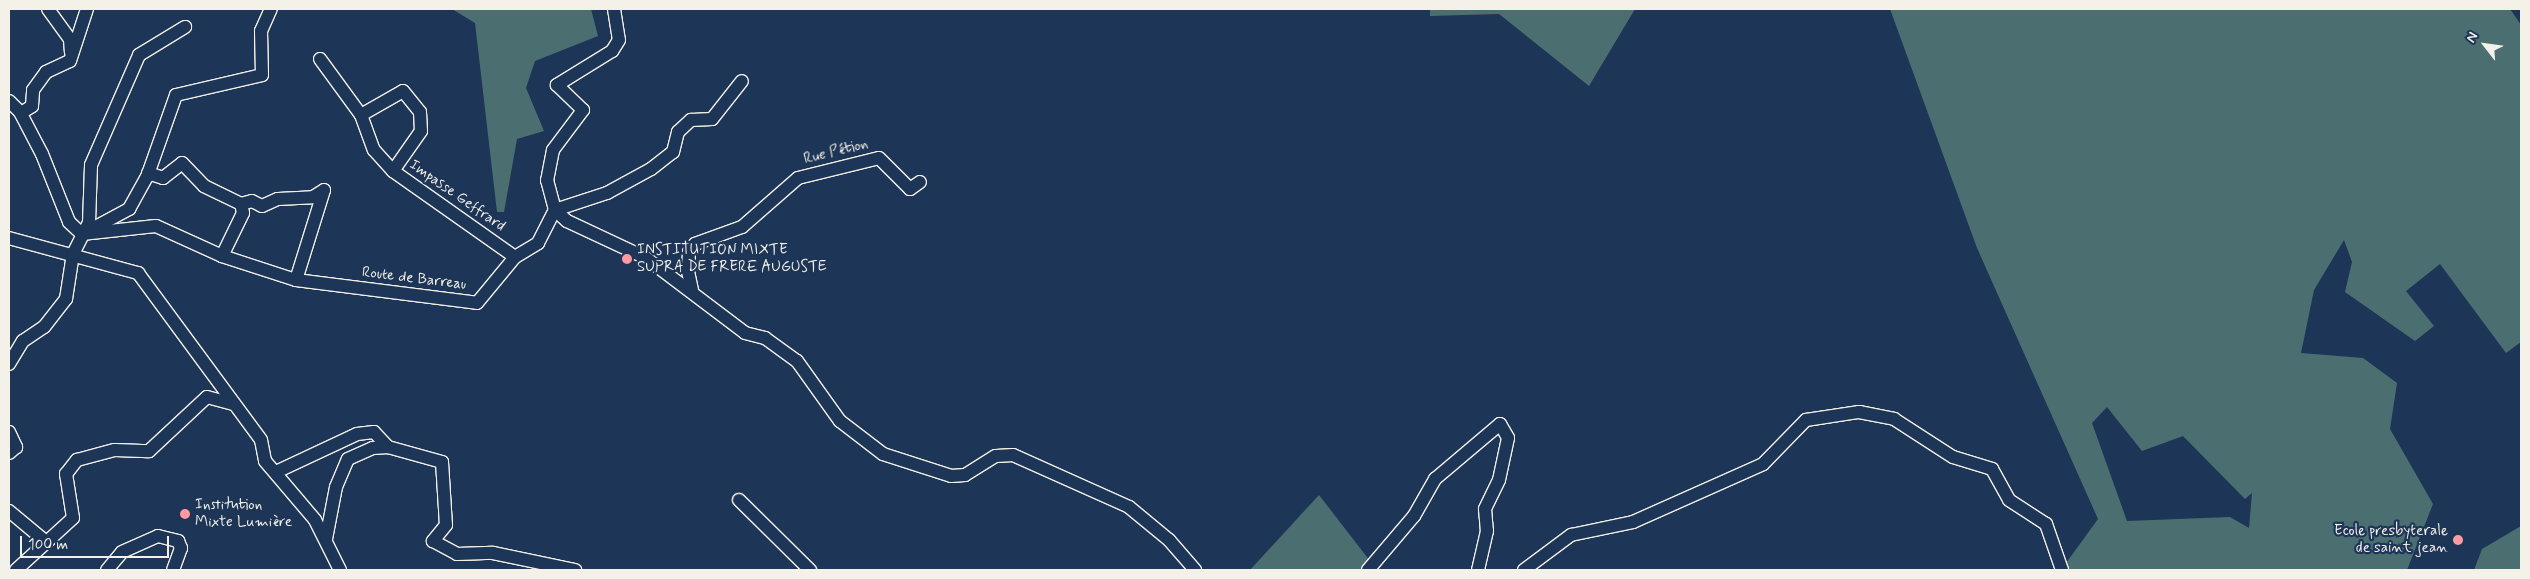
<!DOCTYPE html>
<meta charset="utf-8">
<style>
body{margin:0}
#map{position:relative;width:2530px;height:579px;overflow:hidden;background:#1d3557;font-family:Mynerve,sans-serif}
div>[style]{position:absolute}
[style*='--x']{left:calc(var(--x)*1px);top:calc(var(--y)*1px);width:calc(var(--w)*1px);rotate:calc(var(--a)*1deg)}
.green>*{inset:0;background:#4b6f71}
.roads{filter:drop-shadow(1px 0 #f4f1e8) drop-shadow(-1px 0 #f4f1e8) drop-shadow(0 1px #f4f1e8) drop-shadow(0 -1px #f4f1e8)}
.minor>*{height:12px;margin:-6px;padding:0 6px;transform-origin:6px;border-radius:6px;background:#1d3557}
.dots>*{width:14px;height:14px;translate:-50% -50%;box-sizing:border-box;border:2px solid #1d3557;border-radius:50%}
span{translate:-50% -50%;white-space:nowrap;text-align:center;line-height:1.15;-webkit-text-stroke:4.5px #1d3557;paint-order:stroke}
.street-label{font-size:15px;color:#f4f1e8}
.poi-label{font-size:15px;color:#f4f1e8}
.left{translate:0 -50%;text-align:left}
.right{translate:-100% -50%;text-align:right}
.frame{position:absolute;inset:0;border:10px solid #f4f1e8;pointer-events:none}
.north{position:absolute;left:2460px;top:20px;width:50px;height:50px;-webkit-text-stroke:4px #1d3557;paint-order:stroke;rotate:300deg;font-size:14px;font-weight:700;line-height:20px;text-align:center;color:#f4f1e8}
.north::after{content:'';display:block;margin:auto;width:18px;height:22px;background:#f4f1e8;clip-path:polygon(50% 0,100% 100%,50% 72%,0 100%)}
.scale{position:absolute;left:20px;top:536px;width:149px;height:22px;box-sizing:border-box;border:2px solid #f4f1e8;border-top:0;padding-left:6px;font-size:15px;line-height:18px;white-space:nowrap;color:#f4f1e8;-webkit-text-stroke:4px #1d3557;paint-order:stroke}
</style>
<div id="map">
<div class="green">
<div style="clip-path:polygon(452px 9px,591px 9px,598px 36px,535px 61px,526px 88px,544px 131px,517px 139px,504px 212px,497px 212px,475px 23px)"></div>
<div style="clip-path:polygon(1430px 9px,1635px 9px,1589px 86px,1499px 14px,1430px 16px)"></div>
<div style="clip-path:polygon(evenodd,1890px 9px,2510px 9px,2521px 25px,2521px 342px,2506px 353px,2440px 264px,2406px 291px,2434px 326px,2415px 341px,2345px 292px,2352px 262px,2344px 240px,2314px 290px,2301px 353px,2363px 358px,2397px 383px,2390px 429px,2433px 504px,2407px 570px,2061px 570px,2098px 519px,1977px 248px,1890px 9px,2107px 407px,2142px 451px,2183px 436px,2245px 499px,2252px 493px,2249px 528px,2230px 517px,2127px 521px,2092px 423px,2107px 407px)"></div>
<div style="clip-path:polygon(1319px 495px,1377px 570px,1250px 570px)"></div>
<div style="clip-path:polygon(2521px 526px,2521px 570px,2474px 570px,2482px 549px)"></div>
</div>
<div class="roads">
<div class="minor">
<div style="--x:48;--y:9;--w:37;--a:54"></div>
<div style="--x:70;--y:39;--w:13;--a:86"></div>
<div style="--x:614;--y:9;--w:31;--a:81"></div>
<div style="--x:619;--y:40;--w:13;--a:122"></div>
<div style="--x:612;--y:51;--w:65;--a:148.3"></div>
<div style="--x:557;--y:85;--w:36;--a:44"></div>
<div style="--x:583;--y:110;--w:50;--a:126.9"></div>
<div style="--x:553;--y:150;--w:31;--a:101"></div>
<div style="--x:547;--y:180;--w:31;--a:75"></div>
<div style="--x:555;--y:210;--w:55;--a:-18.1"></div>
<div style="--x:607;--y:193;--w:50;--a:-28.6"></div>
<div style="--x:651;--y:169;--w:28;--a:-38"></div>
<div style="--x:673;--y:152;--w:21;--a:-76"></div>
<div style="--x:678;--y:132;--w:18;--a:-43"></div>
<div style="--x:691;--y:120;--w:21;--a:-3"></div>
<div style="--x:712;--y:119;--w:48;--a:-51.7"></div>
<div style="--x:320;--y:59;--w:69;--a:53.8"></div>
<div style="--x:361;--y:115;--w:37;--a:70"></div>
<div style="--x:374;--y:150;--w:28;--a:48"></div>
<div style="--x:393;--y:171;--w:149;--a:35.2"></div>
<div style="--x:9;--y:101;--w:16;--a:45"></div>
<div style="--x:20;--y:112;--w:47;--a:62.4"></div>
<div style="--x:42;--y:154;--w:73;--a:68.3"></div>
<div style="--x:69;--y:222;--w:18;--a:43"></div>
<div style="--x:21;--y:113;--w:13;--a:-32"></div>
<div style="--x:32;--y:106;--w:16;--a:-86"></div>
<div style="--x:33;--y:90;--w:22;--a:-54"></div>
<div style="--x:46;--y:72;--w:26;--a:-25"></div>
<div style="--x:70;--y:61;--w:55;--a:-71.9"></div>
<div style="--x:361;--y:115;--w:48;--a:-29.7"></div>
<div style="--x:403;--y:91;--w:27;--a:51"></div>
<div style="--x:420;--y:112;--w:19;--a:87"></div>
<div style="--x:421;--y:131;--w:49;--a:125"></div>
<div style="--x:148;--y:173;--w:16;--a:18"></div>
<div style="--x:163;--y:178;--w:24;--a:-38"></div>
<div style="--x:182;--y:163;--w:32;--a:46"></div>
<div style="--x:204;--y:186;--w:41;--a:25.9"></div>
<div style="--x:241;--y:204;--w:9;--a:77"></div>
<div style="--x:243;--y:213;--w:48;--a:116"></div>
<div style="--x:241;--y:204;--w:11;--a:-15"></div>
<div style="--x:252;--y:201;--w:11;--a:27"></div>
<div style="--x:262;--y:206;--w:17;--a:-24"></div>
<div style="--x:278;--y:199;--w:35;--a:-3"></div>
<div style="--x:313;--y:197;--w:13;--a:-32"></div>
<div style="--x:88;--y:231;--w:47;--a:-28.2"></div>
<div style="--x:129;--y:209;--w:37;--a:-61"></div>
<div style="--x:147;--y:177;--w:87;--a:-70.5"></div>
<div style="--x:176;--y:95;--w:88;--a:-13.1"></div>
<div style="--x:262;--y:75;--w:44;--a:-91.3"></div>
<div style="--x:261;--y:31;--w:24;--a:-66"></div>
<div style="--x:82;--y:234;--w:74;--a:-6.2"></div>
<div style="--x:156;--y:226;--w:72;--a:24.4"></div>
<div style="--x:222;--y:256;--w:78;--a:18"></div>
<div style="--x:296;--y:280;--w:182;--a:7.2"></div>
<div style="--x:477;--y:303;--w:60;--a:-50.4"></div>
<div style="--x:515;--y:257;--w:27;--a:-31"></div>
<div style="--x:538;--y:243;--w:37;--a:-63"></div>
<div style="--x:555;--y:210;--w:16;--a:43"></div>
<div style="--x:567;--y:221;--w:87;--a:25.1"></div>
<div style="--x:646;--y:258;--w:124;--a:37.1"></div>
<div style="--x:745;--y:333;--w:21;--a:14"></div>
<div style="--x:765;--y:338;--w:39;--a:36"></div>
<div style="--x:797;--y:361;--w:74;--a:54.4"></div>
<div style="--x:840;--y:421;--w:54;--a:37.5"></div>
<div style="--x:883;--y:454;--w:71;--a:17.9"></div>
<div style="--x:951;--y:476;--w:14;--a:-4"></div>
<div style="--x:965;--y:475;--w:36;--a:-32"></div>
<div style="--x:996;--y:456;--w:17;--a:-3"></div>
<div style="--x:1013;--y:455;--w:127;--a:24.1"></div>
<div style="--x:1129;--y:507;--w:52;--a:39.5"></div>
<div style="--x:1169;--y:540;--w:40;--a:49"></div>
<div style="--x:9;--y:238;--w:134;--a:15.2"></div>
<div style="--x:138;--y:273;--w:207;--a:53.6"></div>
<div style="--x:261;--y:440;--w:21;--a:79"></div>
<div style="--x:265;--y:461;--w:77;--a:49.7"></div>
<div style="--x:315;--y:520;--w:56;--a:63.4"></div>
<div style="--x:296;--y:280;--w:94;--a:-72.7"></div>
<div style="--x:692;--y:290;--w:19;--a:-102"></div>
<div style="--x:688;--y:271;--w:19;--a:-87"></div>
<div style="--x:689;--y:252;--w:10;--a:-53"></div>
<div style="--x:695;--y:244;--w:50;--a:-19.9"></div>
<div style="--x:742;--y:227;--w:74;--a:-41.2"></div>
<div style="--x:798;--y:178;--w:83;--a:-13.9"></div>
<div style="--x:879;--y:158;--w:44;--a:45"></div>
<div style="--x:910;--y:189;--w:12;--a:-35"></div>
<div style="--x:9;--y:364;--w:27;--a:-59"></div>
<div style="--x:23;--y:341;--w:25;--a:-34"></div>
<div style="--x:44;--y:327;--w:36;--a:-52"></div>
<div style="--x:66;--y:299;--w:46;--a:-81.2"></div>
<div style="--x:73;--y:254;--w:35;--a:-63"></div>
<div style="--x:89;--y:223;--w:58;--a:-88"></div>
<div style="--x:91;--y:165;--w:120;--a:-66.4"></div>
<div style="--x:139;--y:55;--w:54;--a:-31.3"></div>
<div style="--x:9;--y:432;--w:17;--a:65"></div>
<div style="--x:16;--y:447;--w:9;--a:139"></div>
<div style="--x:276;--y:472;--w:89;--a:-25.1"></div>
<div style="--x:357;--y:434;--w:17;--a:-7"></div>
<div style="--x:374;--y:432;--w:21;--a:47"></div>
<div style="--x:739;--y:500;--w:100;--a:44.6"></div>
<div style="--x:9;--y:511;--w:47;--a:39.8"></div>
<div style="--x:326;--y:539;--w:53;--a:-79.1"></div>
<div style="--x:336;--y:487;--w:30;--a:-67"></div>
<div style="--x:348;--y:459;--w:27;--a:-24"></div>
<div style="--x:373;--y:448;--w:15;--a:-4"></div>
<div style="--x:388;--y:447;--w:56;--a:15.5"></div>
<div style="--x:442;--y:462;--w:63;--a:86.4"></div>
<div style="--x:446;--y:525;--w:21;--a:129"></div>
<div style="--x:433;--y:541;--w:27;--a:28"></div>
<div style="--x:457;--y:554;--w:36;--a:-2"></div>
<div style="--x:493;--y:553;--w:84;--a:11.7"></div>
<div style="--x:16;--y:570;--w:77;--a:-42.4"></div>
<div style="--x:73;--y:518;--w:45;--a:-99"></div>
<div style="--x:66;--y:474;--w:18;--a:-52"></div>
<div style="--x:77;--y:460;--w:39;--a:-15"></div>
<div style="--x:115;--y:450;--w:34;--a:2"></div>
<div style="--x:149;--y:451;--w:79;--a:-43"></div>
<div style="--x:207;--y:397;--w:28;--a:15"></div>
<div style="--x:107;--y:570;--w:23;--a:-50"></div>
<div style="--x:122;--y:552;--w:39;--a:-24"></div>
<div style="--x:158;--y:536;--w:21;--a:14"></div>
<div style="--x:178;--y:541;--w:8;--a:67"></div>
<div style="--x:181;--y:548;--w:23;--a:110"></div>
<div style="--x:1368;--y:570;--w:71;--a:-49.6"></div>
<div style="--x:1414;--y:516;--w:43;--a:-60.4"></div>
<div style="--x:1435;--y:479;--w:85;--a:-40.2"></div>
<div style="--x:1500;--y:424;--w:16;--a:60"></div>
<div style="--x:1508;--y:438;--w:43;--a:102.1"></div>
<div style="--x:1499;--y:480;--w:32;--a:116"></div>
<div style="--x:1485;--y:509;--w:22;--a:85"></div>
<div style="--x:1487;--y:531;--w:40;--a:103"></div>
<div style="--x:1524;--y:570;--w:59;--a:-36.7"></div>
<div style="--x:1571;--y:535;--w:63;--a:-11.8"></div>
<div style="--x:1633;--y:522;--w:142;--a:-24"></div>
<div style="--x:1763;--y:464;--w:62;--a:-45.7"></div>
<div style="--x:1806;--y:420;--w:54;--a:-8.6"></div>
<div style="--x:1859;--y:412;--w:36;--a:11"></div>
<div style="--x:1894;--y:419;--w:70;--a:32.8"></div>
<div style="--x:1953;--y:457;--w:41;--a:17.1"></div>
<div style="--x:1992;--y:469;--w:35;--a:61"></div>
<div style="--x:2009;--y:500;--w:44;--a:33"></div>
<div style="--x:2046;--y:524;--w:49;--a:70.8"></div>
</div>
</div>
<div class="dots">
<div style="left:627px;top:259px;background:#ff9aa2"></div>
<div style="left:185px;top:514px;background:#ff9aa2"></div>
<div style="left:2458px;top:540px;background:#ff9aa2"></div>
</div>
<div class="street-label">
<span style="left:836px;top:152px;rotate:-14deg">Rue Pétion</span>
<span style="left:457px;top:196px;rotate:35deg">Impasse Geffrard</span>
<span style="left:414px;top:279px;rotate:7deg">Route de Barreau</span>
</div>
<div class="poi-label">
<span class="left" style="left:637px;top:259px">INSTITUTION MIXTE<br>SUPRA DE FRERE AUGUSTE</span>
<span class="left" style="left:195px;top:514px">Institution<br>Mixte Lumière</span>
<span class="right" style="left:2448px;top:540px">Ecole presbyterale<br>de saint jean</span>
</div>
<div class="frame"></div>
<div class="north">N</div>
<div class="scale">100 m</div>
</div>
